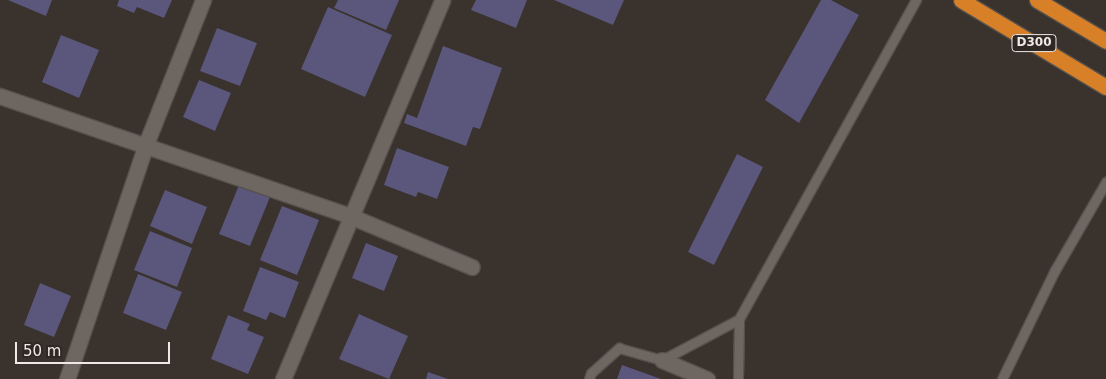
<!DOCTYPE html>
<style>
body{margin:0}
#map{position:relative;width:1106px;height:379px;overflow:hidden;background:#39322d;font-family:"DejaVu Sans",sans-serif}
div>[style]{position:absolute}
[style*='--x']{left:calc(var(--x)*1px);top:calc(var(--y)*1px);width:calc(var(--w)*1px);rotate:calc(var(--a)*1deg)}
.building>*{inset:0;background:#5b567b}
.roads{filter:drop-shadow(1px 0 #56504b) drop-shadow(-1px 0 #56504b) drop-shadow(0 1px #56504b) drop-shadow(0 -1px #56504b)}
.lane>*{height:9px;margin:-4.5px;padding:0 4.5px;transform-origin:4.5px;border-radius:4.5px;background:#6e6660}
.street>*{height:15px;margin:-7.5px;padding:0 7.5px;transform-origin:7.5px;border-radius:7.5px;background:#6e6660}
.highway>*{height:15px;margin:-7.5px;padding:0 7.5px;transform-origin:7.5px;border-radius:7.5px;background:#d88028}
span{translate:-50% -50%;white-space:nowrap;text-align:center;line-height:1.15;-webkit-text-stroke:5px #2f2823;paint-order:stroke}
.shield-label span{padding:1px 4px;background:#2f2823;border:1px solid;border-radius:4px;-webkit-text-stroke-width:0}
.shield-label{font-size:12px;color:#eee9e6;font-weight:700}
.scale{position:absolute;left:15px;top:342px;width:155px;height:22px;box-sizing:border-box;border:2px solid #eee9e6;border-top:0;padding-left:6px;font-size:15px;line-height:18px;white-space:nowrap;color:#eee9e6;-webkit-text-stroke:4px #2f2823;paint-order:stroke}
</style>
<div id="map">
<div class="building">
<div style="clip-path:polygon(8px 0,52px 0,46px 16px)"></div>
<div style="clip-path:polygon(119px 0,172px 0,164px 18px,137px 7px,134px 13px,117px 6px)"></div>
<div style="clip-path:polygon(338px 0,399px 0,386px 30px,334px 8px)"></div>
<div style="clip-path:polygon(476px 0,527px 0,516px 28px,471px 10px)"></div>
<div style="clip-path:polygon(554px 0,624px 0,613px 25px)"></div>
<div style="clip-path:polygon(821px 0,831px 0,859px 15px,799px 123px,765px 100px)"></div>
<div style="clip-path:polygon(328px 7px,392px 35px,365px 97px,301px 69px)"></div>
<div style="clip-path:polygon(217px 28px,257px 43px,240px 86px,200px 71px)"></div>
<div style="clip-path:polygon(61px 35px,99px 50px,79px 98px,42px 82px)"></div>
<div style="clip-path:polygon(443px 46px,502px 68px,480px 129px,473px 127px,466px 146px,404px 123px,407px 114px,417px 118px)"></div>
<div style="clip-path:polygon(199px 80px,231px 93px,215px 131px,183px 117px)"></div>
<div style="clip-path:polygon(397px 148px,449px 167px,437px 199px,418px 192px,416px 197px,384px 185px)"></div>
<div style="clip-path:polygon(737px 154px,763px 167px,714px 265px,688px 252px)"></div>
<div style="clip-path:polygon(239px 185px,270px 197px,250px 246px,219px 234px)"></div>
<div style="clip-path:polygon(165px 190px,207px 207px,192px 244px,150px 226px)"></div>
<div style="clip-path:polygon(282px 206px,319px 220px,297px 275px,260px 260px)"></div>
<div style="clip-path:polygon(150px 231px,192px 248px,177px 287px,134px 270px)"></div>
<div style="clip-path:polygon(366px 243px,398px 256px,384px 291px,352px 278px)"></div>
<div style="clip-path:polygon(260px 267px,299px 282px,285px 318px,270px 312px,266px 320px,243px 311px)"></div>
<div style="clip-path:polygon(138px 274px,182px 292px,166px 330px,123px 313px)"></div>
<div style="clip-path:polygon(40px 283px,71px 296px,54px 337px,24px 325px)"></div>
<div style="clip-path:polygon(359px 314px,408px 336px,389px 379px,339px 359px)"></div>
<div style="clip-path:polygon(228px 315px,250px 324px,247px 330px,264px 337px,248px 374px,211px 359px)"></div>
<div style="clip-path:polygon(622px 365px,661px 379px,617px 379px)"></div>
<div style="clip-path:polygon(428px 372px,448px 379px,426px 379px)"></div>
</div>
<div class="roads">
<div class="lane">
<div style="--x:589;--y:379;--w:6;--a:-72"></div>
<div style="--x:591;--y:373;--w:38;--a:-42"></div>
<div style="--x:619;--y:348;--w:45;--a:15.6"></div>
<div style="--x:662;--y:360;--w:87;--a:-28"></div>
<div style="--x:738;--y:379;--w:60;--a:-89"></div>
<div style="--x:739;--y:319;--w:365;--a:-61"></div>
<div style="--x:1002;--y:379;--w:121;--a:-64.1"></div>
<div style="--x:1055;--y:270;--w:102;--a:-59.9"></div>
</div>
<div class="street">
<div style="--x:0;--y:96;--w:370;--a:18.9"></div>
<div style="--x:350;--y:216;--w:132;--a:22.7"></div>
<div style="--x:662;--y:360;--w:49;--a:22.9"></div>
<div style="--x:67;--y:379;--w:248;--a:-71.4"></div>
<div style="--x:146;--y:144;--w:155;--a:-68.4"></div>
<div style="--x:283;--y:379;--w:411;--a:-67.2"></div>
</div>
<div class="highway">
<div style="--x:961;--y:0;--w:169;--a:31"></div>
<div style="--x:1037;--y:0;--w:80;--a:30.7"></div>
</div>
</div>
<div class="shield-label">
<span style="left:1034px;top:43px">D300</span>
</div>
<div class="scale">50 m</div>
</div>
